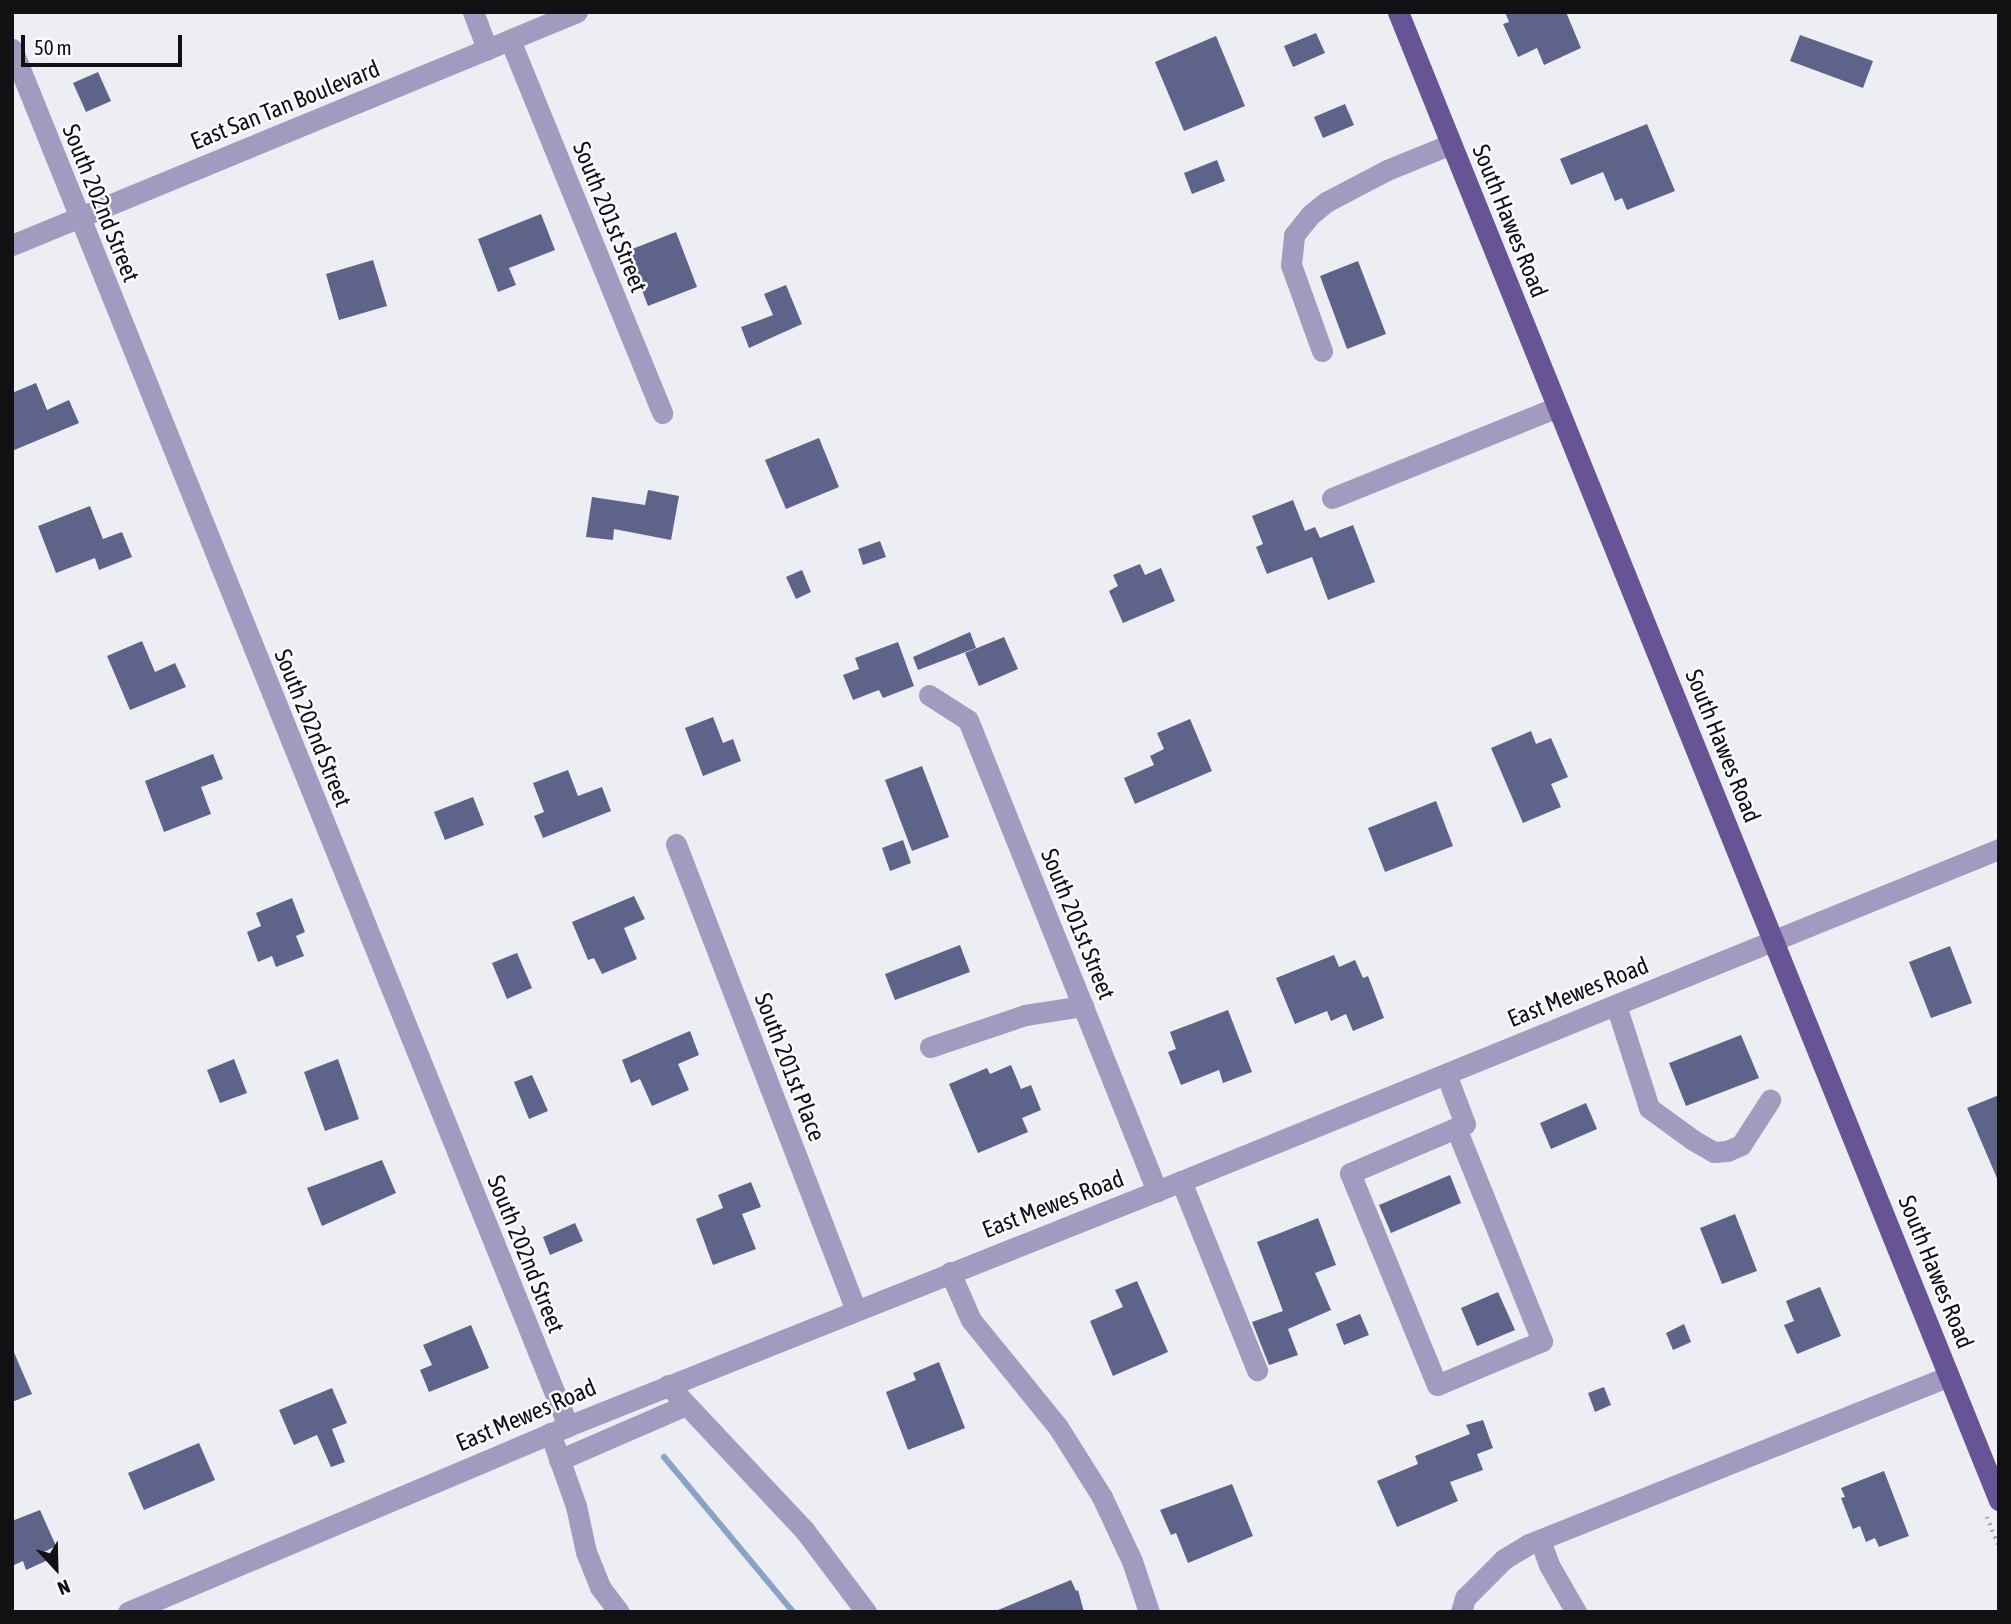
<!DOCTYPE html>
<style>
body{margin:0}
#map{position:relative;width:2011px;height:1624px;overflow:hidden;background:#edeef3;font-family:"Asap Condensed",sans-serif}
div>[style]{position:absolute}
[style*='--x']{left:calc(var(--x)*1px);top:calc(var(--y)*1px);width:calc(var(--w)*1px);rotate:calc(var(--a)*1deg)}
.stream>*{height:6px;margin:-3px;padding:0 3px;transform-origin:3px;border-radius:3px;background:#89a3c7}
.building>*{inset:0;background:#5d6389}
.path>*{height:3.5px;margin-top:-1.75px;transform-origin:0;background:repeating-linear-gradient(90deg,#a5a5a9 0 2px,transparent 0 7px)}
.minor>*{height:21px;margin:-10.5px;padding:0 10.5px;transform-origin:10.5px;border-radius:10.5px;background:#a39abf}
.major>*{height:21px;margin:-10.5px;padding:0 10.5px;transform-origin:10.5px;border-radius:10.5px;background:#665494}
span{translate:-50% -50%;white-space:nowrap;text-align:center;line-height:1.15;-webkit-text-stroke:5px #fbfbff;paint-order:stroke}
.street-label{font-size:24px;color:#111113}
.frame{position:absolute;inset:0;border:14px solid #111113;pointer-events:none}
.north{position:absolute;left:21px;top:1533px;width:70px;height:70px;-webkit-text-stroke:5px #fbfbff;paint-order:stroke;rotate:158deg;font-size:19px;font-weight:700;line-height:28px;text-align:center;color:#111113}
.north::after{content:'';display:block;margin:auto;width:24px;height:32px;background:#111113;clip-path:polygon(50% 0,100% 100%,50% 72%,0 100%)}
.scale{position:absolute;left:21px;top:35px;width:161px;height:32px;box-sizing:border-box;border:4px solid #111113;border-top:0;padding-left:9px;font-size:21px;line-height:24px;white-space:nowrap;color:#111113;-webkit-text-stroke:5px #fbfbff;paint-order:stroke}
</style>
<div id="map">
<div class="stream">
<div style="--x:664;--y:1457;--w:202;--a:50.2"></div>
</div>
<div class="building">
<div style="clip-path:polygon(1505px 12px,1566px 12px,1581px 48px,1544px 65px,1537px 48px,1518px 57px,1503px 24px,1509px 22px)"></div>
<div style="clip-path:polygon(1316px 33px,1325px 53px,1293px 67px,1284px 46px)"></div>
<div style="clip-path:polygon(1800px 35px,1873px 61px,1863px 88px,1790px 61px)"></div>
<div style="clip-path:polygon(1216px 36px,1245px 106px,1184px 131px,1155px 62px)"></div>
<div style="clip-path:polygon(98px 72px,111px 101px,86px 112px,73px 83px)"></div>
<div style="clip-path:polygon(1345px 104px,1354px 125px,1323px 138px,1314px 117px)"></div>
<div style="clip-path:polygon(1647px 124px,1675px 191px,1627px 210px,1622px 198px,1615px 201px,1603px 172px,1571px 185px,1560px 159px)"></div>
<div style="clip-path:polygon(1217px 160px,1225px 181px,1192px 194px,1184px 173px)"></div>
<div style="clip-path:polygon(541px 214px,555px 250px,509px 268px,516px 285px,498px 292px,478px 239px)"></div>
<div style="clip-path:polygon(676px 232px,697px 287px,648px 306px,627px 251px)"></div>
<div style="clip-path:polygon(373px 260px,387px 306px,339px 320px,326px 274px)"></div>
<div style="clip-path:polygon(1358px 261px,1386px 334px,1347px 349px,1320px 276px)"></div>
<div style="clip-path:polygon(786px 285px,802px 324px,749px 348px,741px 327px,773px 315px,764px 294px)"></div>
<div style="clip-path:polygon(36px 383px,47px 410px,69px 400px,79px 423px,12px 451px,12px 393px)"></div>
<div style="clip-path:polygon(819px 438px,839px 487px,786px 509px,765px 460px)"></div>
<div style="clip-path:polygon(648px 490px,679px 496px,671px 540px,614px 529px,613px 540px,586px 537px,592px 497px,645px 505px)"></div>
<div style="clip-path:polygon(1293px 500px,1305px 531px,1315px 527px,1320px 538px,1353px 525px,1375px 582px,1328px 600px,1312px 557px,1267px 574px,1256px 547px,1263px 544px,1252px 516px)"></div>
<div style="clip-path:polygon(90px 506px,103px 539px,122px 532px,132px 557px,99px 570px,95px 558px,56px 573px,38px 526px)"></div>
<div style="clip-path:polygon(880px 541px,886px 557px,863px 565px,858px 549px)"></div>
<div style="clip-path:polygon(1140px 564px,1145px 575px,1161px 568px,1175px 601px,1123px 623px,1109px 591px,1118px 586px,1113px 575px)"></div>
<div style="clip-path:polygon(802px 570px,811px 592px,796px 599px,786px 577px)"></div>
<div style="clip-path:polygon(970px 632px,976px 648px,918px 670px,913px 657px)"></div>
<div style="clip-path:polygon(1004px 637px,1018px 669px,979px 686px,965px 653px)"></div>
<div style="clip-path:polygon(142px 641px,155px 672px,175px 663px,186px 687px,130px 710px,107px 656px)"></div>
<div style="clip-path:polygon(898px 642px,914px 686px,883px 698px,879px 690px,853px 700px,843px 675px,859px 669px,855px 658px)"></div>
<div style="clip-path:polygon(713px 717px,723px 743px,733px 739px,741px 761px,703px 776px,685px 728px)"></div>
<div style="clip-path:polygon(1190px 719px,1212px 771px,1135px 804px,1124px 778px,1154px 765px,1150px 756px,1164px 749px,1157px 733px)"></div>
<div style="clip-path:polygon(1531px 731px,1536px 744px,1551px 738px,1568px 777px,1551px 784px,1561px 807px,1523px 823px,1491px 748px)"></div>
<div style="clip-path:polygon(213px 754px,223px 779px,201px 787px,211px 814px,164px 832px,145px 781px)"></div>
<div style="clip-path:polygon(922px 766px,949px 837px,912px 851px,885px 780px)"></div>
<div style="clip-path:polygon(568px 770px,578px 796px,602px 787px,611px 811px,543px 838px,534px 816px,544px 812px,533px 783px)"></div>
<div style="clip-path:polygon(473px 797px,484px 825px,445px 840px,434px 812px)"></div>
<div style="clip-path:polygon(1436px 801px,1453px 846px,1385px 872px,1368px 828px)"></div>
<div style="clip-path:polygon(903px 840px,911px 863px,890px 871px,882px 848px)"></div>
<div style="clip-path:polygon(634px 896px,645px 919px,624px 928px,637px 959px,602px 974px,594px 958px,588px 960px,572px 922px)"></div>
<div style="clip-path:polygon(292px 898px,305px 932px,296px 936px,304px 956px,276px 967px,272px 956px,258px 962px,247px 932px,261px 926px,256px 913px)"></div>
<div style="clip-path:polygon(960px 945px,970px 972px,895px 1000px,885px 974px)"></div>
<div style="clip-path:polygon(1950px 946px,1972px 1003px,1931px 1018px,1909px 962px)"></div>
<div style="clip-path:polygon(517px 953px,532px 988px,507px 999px,492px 963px)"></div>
<div style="clip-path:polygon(1334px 955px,1339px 967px,1355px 960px,1363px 978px,1368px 976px,1384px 1018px,1353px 1031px,1346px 1014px,1331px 1021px,1327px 1011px,1295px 1024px,1276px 978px)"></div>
<div style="clip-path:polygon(1228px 1010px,1252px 1072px,1223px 1083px,1219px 1070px,1181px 1085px,1168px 1052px,1176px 1049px,1170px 1032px)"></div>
<div style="clip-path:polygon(690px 1031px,699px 1055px,678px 1064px,689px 1090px,652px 1106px,640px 1079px,631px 1083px,622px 1060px)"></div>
<div style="clip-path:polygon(1741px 1035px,1759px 1078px,1686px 1106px,1669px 1063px)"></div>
<div style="clip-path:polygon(234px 1059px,247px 1093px,220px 1103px,207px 1070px)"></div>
<div style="clip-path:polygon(338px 1059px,359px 1119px,325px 1131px,304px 1072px)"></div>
<div style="clip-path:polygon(1011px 1065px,1021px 1089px,1031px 1085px,1041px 1110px,1022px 1118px,1028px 1132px,978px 1153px,949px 1084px,987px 1068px,990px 1074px)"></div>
<div style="clip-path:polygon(532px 1075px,548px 1111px,529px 1119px,514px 1082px)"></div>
<div style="clip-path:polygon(1999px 1095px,1999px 1183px,1967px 1108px)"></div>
<div style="clip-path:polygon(1586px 1103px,1597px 1129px,1551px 1149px,1540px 1123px)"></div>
<div style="clip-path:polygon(382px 1160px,396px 1193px,322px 1226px,307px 1188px)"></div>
<div style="clip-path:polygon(1450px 1175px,1461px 1203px,1391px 1233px,1379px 1205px)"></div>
<div style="clip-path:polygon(751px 1182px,761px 1207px,742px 1214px,756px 1249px,713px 1265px,696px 1219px,723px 1208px,718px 1195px)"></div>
<div style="clip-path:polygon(1735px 1214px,1757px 1271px,1722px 1284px,1700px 1228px)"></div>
<div style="clip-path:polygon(1318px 1218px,1336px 1265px,1315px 1273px,1331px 1310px,1288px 1329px,1298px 1355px,1269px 1365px,1252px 1322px,1283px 1311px,1257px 1242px)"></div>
<div style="clip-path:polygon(575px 1223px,583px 1241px,550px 1255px,543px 1237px)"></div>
<div style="clip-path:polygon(1137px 1281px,1168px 1352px,1113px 1376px,1090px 1321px,1123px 1307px,1115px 1290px)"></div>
<div style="clip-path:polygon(1820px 1287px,1841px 1336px,1797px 1354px,1784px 1325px,1794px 1321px,1786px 1301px)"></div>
<div style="clip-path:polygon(1498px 1292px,1515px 1330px,1477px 1346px,1461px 1308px)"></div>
<div style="clip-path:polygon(1360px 1314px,1369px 1335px,1344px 1345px,1336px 1324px)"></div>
<div style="clip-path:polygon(1684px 1324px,1691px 1342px,1673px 1350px,1666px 1333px)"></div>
<div style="clip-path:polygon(471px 1325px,489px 1368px,429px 1392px,420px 1370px,432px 1365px,423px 1345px)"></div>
<div style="clip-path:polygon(12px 1348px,32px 1394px,12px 1402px)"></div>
<div style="clip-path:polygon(939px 1362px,965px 1428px,908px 1450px,886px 1392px,916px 1380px,913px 1373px)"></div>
<div style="clip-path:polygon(1604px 1387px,1611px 1405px,1595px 1412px,1588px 1393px)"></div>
<div style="clip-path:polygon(332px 1388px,347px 1423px,332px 1429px,345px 1462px,331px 1467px,317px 1435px,294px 1445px,279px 1410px)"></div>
<div style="clip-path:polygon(1483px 1420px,1493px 1448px,1477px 1454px,1483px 1470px,1450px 1482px,1458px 1501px,1397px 1527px,1377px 1481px,1418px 1464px,1415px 1456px,1470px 1434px,1466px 1425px)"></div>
<div style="clip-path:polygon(199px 1443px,215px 1480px,144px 1510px,128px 1473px)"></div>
<div style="clip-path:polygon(1884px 1471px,1909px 1536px,1879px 1547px,1875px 1538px,1866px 1542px,1860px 1526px,1853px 1529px,1841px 1498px,1845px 1497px,1841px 1488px)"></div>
<div style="clip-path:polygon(1232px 1484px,1253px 1536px,1188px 1563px,1176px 1533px,1171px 1535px,1160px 1510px)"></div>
<div style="clip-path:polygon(40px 1510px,56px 1546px,44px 1552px,48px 1560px,26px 1570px,23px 1561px,12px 1566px,12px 1521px)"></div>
<div style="clip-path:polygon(1071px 1580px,1076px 1591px,1078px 1590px,1084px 1612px,993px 1612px)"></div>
</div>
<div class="path">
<div style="--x:1987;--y:1517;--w:32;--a:68"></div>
</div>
<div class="minor">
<div style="--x:473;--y:12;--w:40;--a:69"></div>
<div style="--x:510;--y:40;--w:403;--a:67.8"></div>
<div style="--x:12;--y:49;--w:1485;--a:68.01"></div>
<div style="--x:12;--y:245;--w:611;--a:-22.41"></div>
<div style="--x:1322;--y:351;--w:91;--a:-109.8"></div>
<div style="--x:1291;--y:265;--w:30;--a:-84"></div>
<div style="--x:1294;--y:235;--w:26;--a:-51"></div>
<div style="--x:1310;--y:215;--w:21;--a:-39"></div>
<div style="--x:1326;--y:202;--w:69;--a:-27.7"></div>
<div style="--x:1387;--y:170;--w:69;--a:-22.1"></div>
<div style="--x:1332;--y:498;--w:243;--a:-22"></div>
<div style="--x:929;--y:695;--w:46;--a:32.7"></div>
<div style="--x:968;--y:720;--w:508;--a:68.14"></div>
<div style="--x:676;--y:844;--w:498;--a:68.9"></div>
<div style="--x:1616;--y:1005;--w:108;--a:72.2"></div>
<div style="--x:1649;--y:1108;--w:54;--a:36"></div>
<div style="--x:1693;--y:1140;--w:24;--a:30"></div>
<div style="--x:1714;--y:1152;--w:13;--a:-4"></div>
<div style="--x:1727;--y:1151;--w:15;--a:-23"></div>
<div style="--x:1741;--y:1145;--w:54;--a:-57.2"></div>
<div style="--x:930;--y:1047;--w:100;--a:-18.6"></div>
<div style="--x:1025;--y:1015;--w:59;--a:-8.8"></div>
<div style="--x:1446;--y:1074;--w:53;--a:69.2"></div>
<div style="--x:1465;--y:1124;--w:125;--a:156.9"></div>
<div style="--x:1350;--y:1173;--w:229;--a:67.7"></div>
<div style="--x:1437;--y:1385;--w:114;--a:-22.7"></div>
<div style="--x:1542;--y:1341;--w:230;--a:-112"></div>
<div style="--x:1181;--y:1181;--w:204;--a:68.1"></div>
<div style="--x:950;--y:1272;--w:52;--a:66.4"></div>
<div style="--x:971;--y:1320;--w:138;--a:50.9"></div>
<div style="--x:1058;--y:1427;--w:83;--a:57.8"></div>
<div style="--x:1102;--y:1497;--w:71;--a:64.9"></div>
<div style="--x:1132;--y:1561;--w:54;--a:71.6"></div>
<div style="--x:668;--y:1385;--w:200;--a:46.8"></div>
<div style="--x:805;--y:1531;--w:101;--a:53"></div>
<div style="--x:550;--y:1433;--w:77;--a:70.4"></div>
<div style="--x:576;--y:1506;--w:47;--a:77.7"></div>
<div style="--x:586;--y:1552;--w:38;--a:68"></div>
<div style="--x:600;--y:1587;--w:31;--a:53"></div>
<div style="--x:559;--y:1460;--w:138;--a:-23.4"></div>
<div style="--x:1540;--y:1540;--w:27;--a:70"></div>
<div style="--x:1549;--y:1565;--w:54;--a:60.1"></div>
<div style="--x:128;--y:1612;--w:478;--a:-22.9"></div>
<div style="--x:568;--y:1426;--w:634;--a:-21.75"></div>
<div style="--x:1157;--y:1191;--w:909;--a:-22.11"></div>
<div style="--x:1461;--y:1612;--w:15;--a:-74"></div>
<div style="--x:1465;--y:1598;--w:55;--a:-45"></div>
<div style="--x:1504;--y:1559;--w:29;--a:-31"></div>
<div style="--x:1529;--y:1544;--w:452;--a:-21.8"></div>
</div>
<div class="major">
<div style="--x:1398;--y:12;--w:1605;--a:68.01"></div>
</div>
<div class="street-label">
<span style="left:285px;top:105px;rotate:-22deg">East San Tan Boulevard</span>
<span style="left:101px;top:203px;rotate:68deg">South 202nd Street</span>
<span style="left:610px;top:217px;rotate:68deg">South 201st Street</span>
<span style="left:1510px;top:221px;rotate:68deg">South Hawes Road</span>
<span style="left:313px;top:728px;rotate:68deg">South 202nd Street</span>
<span style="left:1723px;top:746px;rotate:68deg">South Hawes Road</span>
<span style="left:1078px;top:924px;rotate:68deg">South 201st Street</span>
<span style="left:1578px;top:992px;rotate:-22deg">East Mewes Road</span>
<span style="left:790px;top:1067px;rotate:69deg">South 201st Place</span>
<span style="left:1053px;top:1204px;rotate:-21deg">East Mewes Road</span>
<span style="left:526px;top:1254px;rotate:68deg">South 202nd Street</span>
<span style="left:1936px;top:1272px;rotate:68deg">South Hawes Road</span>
<span style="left:526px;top:1415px;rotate:-23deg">East Mewes Road</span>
</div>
<div class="frame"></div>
<div class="north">N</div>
<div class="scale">50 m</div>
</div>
